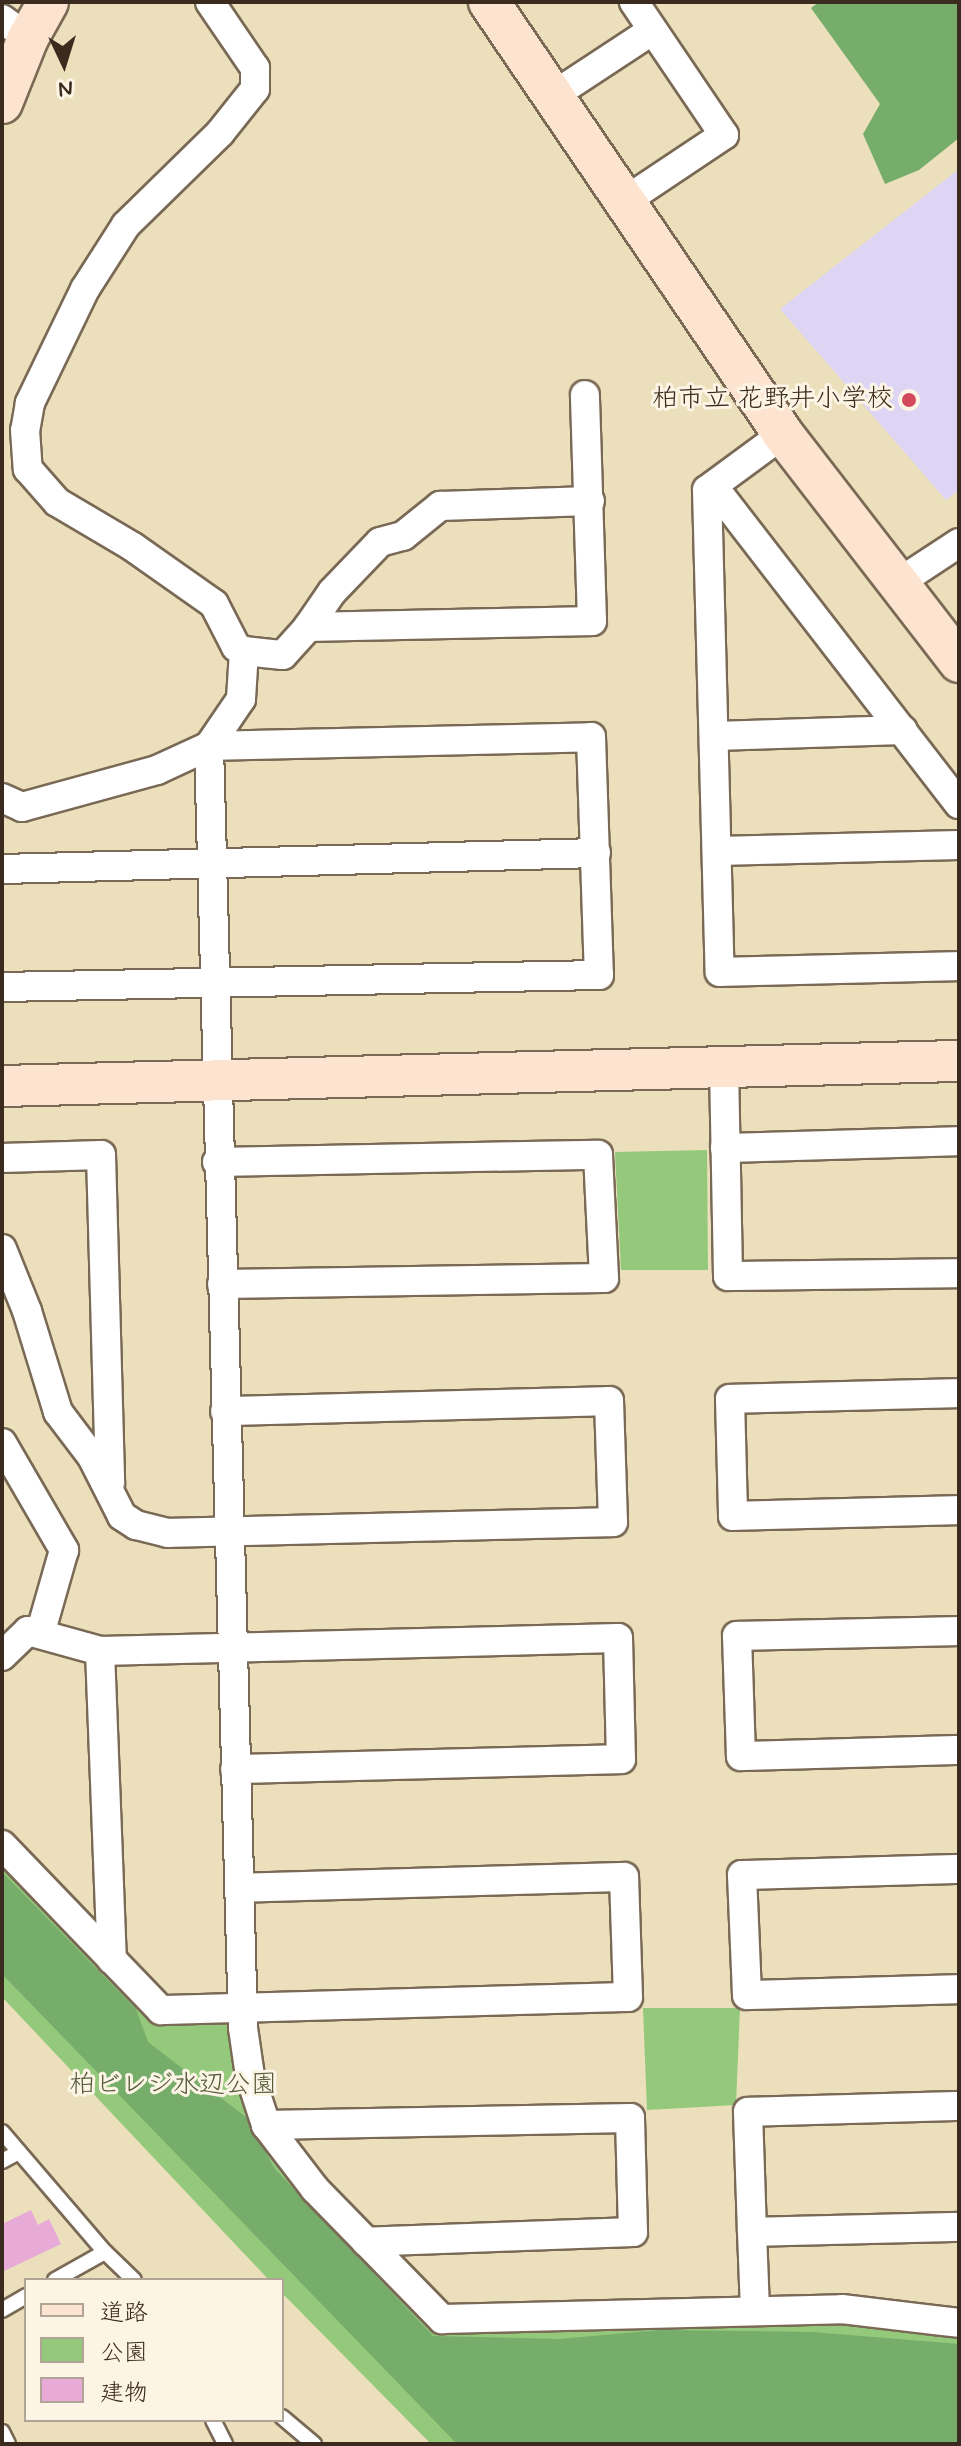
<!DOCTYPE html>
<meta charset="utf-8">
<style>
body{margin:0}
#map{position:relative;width:961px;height:2446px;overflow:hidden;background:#ebdfbc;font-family:Mynerve,"Klee One",sans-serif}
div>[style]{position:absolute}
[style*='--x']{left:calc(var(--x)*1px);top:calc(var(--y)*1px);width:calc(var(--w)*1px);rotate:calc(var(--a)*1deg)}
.built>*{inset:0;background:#ded5f5}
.green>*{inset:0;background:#94c97b}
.forest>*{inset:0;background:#77ad6b}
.building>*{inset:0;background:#e8aad7}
.roads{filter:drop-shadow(2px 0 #796955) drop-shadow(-2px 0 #796955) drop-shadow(0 2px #796955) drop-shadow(0 -2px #796955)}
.lane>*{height:14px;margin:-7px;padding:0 7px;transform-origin:7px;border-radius:7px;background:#fff}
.street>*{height:28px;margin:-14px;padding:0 14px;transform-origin:14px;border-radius:14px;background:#fff}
.secondary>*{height:40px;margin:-20px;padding:0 20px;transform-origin:20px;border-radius:20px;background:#fde4d1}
.dots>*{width:22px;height:22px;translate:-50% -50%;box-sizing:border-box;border:4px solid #fcf5e5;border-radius:50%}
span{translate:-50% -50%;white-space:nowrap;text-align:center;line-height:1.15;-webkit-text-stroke:6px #fcf5e5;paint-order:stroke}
.poi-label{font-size:26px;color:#3b2a1e}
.right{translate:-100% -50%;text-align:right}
.park-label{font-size:26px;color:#565a3a}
.frame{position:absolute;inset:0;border:4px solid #3b2a1e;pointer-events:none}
.legend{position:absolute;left:24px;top:2278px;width:260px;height:144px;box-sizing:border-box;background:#fcf5e5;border:2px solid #afa495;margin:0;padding:10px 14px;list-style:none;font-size:24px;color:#3b2a1e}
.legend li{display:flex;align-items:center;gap:16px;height:40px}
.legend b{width:40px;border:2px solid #afa495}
.north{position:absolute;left:24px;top:24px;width:80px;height:80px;-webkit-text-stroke:6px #fcf5e5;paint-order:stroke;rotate:176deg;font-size:22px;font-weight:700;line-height:32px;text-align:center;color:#3b2a1e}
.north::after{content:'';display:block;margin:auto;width:28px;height:36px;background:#3b2a1e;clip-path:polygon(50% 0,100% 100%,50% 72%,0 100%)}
</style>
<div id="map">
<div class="built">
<div style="clip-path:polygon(959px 169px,959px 490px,946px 500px,780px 309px)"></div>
</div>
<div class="green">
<div style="clip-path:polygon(707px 1150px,708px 1270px,621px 1270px,615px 1152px)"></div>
<div style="clip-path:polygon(2px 1860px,157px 2020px,222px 2019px,230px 2026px,240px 2086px,271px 2155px,293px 2183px,437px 2330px,847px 2321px,959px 2335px,959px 2444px,431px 2444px,282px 2293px,282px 2280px,269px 2280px,2px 1997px)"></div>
<div style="clip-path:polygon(643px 2008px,740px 2008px,736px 2105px,647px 2110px)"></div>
</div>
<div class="forest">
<div style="clip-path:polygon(819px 2px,959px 2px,959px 138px,919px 170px,885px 184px,863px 134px,880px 104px,811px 8px)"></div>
<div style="clip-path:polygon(2px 1872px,136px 2009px,148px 2042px,246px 2117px,275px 2169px,433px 2336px,559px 2339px,660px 2330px,813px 2332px,959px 2344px,959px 2444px,457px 2444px,2px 1974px)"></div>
</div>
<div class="building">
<div style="clip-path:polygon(31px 2210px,38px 2225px,49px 2219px,61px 2244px,2px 2272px,2px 2224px)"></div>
</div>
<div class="roads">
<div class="lane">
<div style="--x:2;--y:2132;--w:158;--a:49.4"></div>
<div style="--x:105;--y:2252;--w:40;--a:44"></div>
<div style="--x:2;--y:2161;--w:19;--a:-28"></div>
<div style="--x:55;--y:2280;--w:57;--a:-29.2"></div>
<div style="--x:2;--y:2310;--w:28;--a:-30"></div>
<div style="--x:282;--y:2417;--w:42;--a:40.2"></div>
<div style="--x:213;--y:2420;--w:27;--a:63"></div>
<div style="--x:2;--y:2432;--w:13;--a:63"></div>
</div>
<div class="street">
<div style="--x:210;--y:2;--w:80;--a:55.7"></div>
<div style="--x:255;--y:68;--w:21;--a:90"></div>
<div style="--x:255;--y:89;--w:56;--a:128.5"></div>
<div style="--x:220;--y:133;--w:132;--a:135.6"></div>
<div style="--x:126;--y:225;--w:76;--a:122.6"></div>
<div style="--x:85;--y:289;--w:127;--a:115.8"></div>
<div style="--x:30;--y:403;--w:27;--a:100"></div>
<div style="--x:25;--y:430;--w:39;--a:86"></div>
<div style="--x:28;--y:469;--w:44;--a:48.7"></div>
<div style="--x:57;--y:502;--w:88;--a:30.6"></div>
<div style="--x:133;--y:547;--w:99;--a:35.1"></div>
<div style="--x:214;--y:604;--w:48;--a:62.9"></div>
<div style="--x:236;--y:647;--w:9;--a:27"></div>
<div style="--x:244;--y:651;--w:39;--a:6"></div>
<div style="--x:283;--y:655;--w:38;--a:-48"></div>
<div style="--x:308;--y:627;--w:42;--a:-55.6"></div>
<div style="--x:332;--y:592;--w:69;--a:-46.2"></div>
<div style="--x:380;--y:542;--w:24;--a:-15"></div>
<div style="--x:403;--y:536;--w:48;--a:-39"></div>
<div style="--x:440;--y:506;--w:150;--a:-1.9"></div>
<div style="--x:2;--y:19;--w:32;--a:36"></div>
<div style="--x:554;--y:95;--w:118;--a:-33.3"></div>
<div style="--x:625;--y:201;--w:119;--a:-33.7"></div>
<div style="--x:724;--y:135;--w:161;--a:-124.1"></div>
<div style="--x:783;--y:434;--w:94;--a:143.6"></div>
<div style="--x:707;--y:490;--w:482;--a:88.5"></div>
<div style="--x:720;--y:972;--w:239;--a:-1.4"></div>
<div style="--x:713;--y:486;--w:402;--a:52.3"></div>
<div style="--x:898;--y:583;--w:73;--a:-33.3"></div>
<div style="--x:308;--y:627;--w:284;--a:-1.2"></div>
<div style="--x:592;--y:621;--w:226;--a:-91.8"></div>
<div style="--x:244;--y:651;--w:48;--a:93.6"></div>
<div style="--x:241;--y:699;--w:57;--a:124.2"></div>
<div style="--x:209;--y:746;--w:1282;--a:88.48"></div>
<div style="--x:243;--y:2028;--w:49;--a:81.7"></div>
<div style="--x:250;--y:2076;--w:52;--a:71.9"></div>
<div style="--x:266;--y:2125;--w:81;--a:52.6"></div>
<div style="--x:315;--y:2189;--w:182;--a:45.7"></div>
<div style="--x:442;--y:2319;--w:400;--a:-1.4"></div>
<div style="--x:842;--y:2309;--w:118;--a:6.8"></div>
<div style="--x:715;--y:736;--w:188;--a:-1.8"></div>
<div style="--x:2;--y:798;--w:22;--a:24"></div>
<div style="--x:22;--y:807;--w:140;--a:-15.3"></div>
<div style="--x:157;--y:770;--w:57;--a:-24.8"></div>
<div style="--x:209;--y:746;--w:382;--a:-1.3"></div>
<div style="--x:591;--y:737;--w:238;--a:88.1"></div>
<div style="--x:599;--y:975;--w:597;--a:178.85"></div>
<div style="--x:717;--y:851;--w:242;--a:-1.4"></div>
<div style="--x:2;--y:869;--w:594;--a:-1.54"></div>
<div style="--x:724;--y:1066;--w:210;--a:88.9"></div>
<div style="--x:728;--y:1276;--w:231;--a:-0.7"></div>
<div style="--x:725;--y:1148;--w:234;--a:-1.7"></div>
<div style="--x:2;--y:1158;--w:99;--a:-1.7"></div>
<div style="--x:101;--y:1155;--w:328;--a:88.4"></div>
<div style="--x:217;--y:1162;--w:381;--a:-1.1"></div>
<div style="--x:598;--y:1155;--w:123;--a:87.2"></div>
<div style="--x:604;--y:1278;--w:382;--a:179.1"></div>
<div style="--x:2;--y:1249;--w:67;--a:68"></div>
<div style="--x:27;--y:1311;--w:106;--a:72.9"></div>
<div style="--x:58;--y:1412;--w:56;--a:52.9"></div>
<div style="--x:92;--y:1457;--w:66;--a:63"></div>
<div style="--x:122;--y:1516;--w:17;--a:33"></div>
<div style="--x:136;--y:1525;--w:33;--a:14"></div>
<div style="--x:168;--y:1533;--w:445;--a:-1.4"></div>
<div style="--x:613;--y:1522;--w:121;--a:-91.9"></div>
<div style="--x:609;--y:1401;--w:384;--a:178.5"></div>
<div style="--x:959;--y:1393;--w:229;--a:178.5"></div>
<div style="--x:730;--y:1399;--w:117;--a:88.5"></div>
<div style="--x:733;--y:1516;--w:226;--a:-1.5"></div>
<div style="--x:2;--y:1443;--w:124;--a:59.9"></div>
<div style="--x:64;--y:1550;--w:87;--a:105.9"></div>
<div style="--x:959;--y:1631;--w:222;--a:178.7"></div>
<div style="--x:737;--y:1636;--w:120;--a:88.1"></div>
<div style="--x:741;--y:1756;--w:218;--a:-1.6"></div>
<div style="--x:100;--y:1651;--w:309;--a:87.8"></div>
<div style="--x:2;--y:1656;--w:36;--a:-44"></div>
<div style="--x:28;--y:1631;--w:75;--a:15.5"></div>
<div style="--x:100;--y:1651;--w:518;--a:-1.44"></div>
<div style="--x:618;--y:1638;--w:121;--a:88.6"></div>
<div style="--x:621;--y:1759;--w:386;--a:178.5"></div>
<div style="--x:2;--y:1845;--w:229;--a:46.1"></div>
<div style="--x:161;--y:2010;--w:467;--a:-1.6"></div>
<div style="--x:628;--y:1997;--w:120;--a:-91.9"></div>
<div style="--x:624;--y:1877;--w:385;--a:178.4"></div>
<div style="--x:959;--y:1869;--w:217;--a:178.4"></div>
<div style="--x:742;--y:1875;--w:120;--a:87.6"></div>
<div style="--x:747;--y:1995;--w:212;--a:-1.6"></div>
<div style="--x:959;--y:2106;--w:211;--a:178.4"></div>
<div style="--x:748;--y:2112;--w:120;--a:88.1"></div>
<div style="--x:752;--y:2232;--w:207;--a:-1.4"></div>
<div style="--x:266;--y:2125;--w:364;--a:-1.1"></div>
<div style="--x:630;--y:2118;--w:114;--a:88.5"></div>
<div style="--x:633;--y:2232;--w:267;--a:177.9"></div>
<div style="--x:752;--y:2232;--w:79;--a:87.8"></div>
</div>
<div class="secondary">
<div style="--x:489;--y:2;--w:523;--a:55.76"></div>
<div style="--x:783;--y:434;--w:288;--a:52.3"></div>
<div style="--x:2;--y:103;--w:70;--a:-68.2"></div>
<div style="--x:28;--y:38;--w:41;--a:-60.9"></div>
<div style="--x:2;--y:1086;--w:957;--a:-1.5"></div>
</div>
</div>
<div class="dots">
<div style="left:909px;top:400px;background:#d1495b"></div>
</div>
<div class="poi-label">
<span class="right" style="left:893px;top:400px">柏市立 花野井小学校</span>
</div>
<div class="park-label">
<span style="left:173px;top:2086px">柏ビレジ水辺公園</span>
</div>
<div class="frame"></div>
<ul class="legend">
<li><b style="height:10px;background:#fde4d1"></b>道路</li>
<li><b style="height:22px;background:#94c97b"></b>公園</li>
<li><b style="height:22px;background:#e8aad7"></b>建物</li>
</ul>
<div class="north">N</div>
</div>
